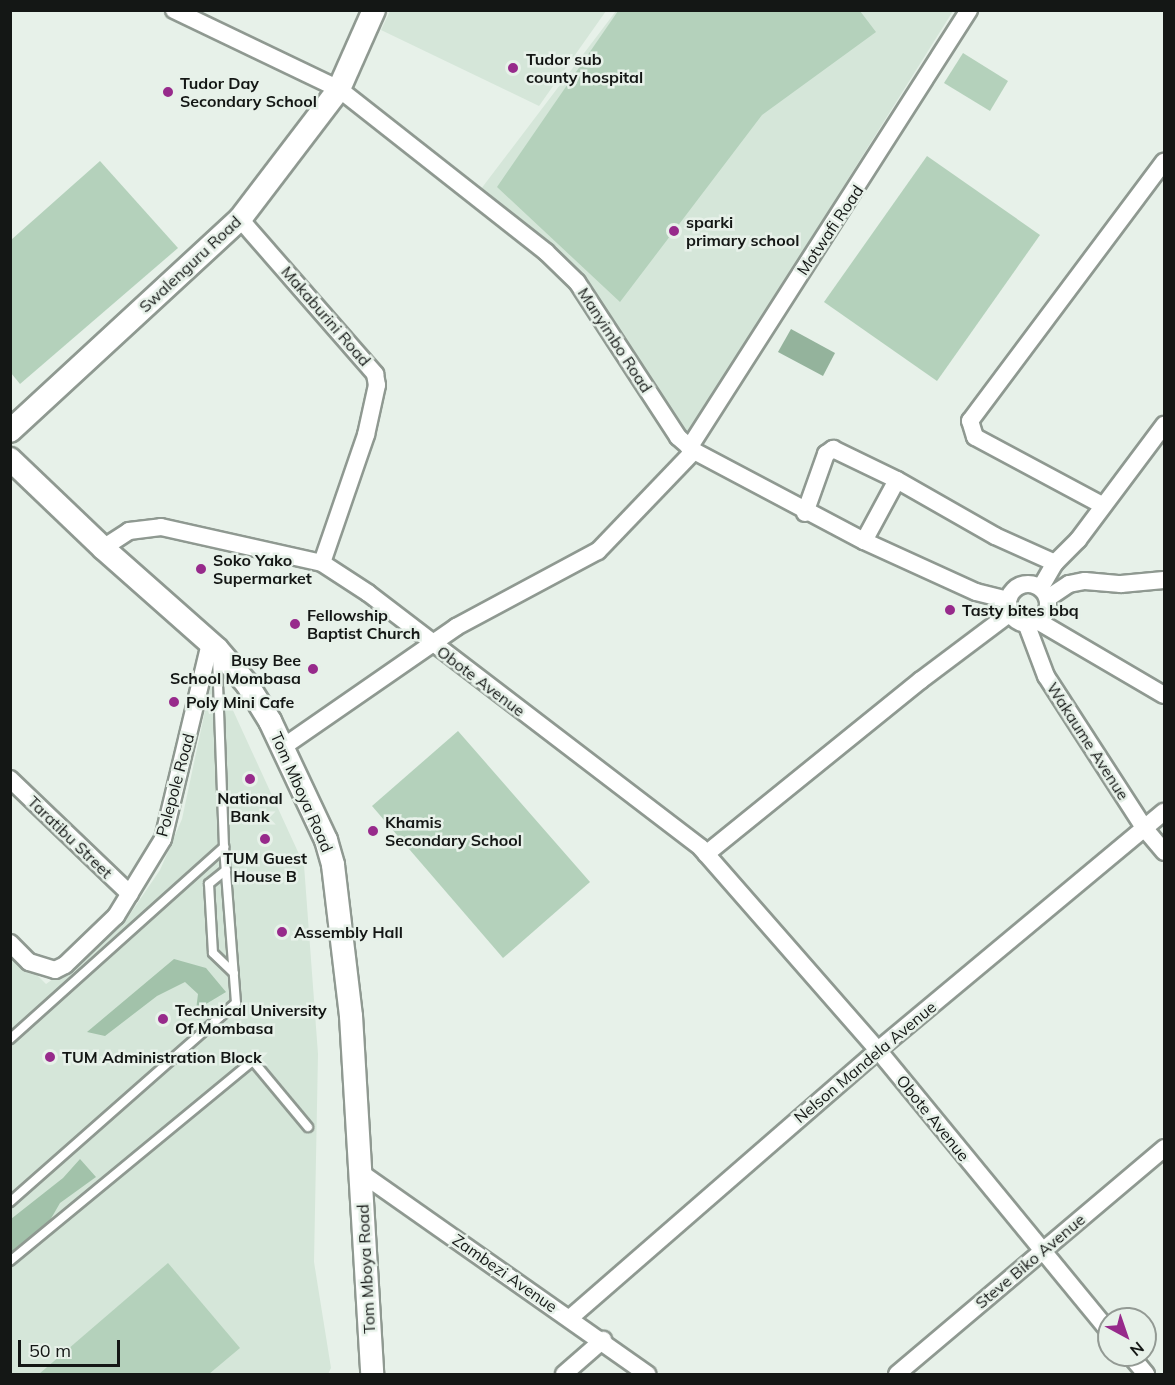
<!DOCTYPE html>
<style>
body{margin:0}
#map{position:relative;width:1175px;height:1385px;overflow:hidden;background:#e7f1e9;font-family:Mulish,sans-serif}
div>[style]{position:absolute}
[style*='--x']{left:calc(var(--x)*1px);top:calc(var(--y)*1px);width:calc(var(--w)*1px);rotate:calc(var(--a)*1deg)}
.built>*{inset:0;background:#d5e6d9}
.green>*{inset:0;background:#b4d1bb}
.forest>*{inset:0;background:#a2c2aa}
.water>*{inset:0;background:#94b39c}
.roads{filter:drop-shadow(2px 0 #8f9991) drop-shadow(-2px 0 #8f9991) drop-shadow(0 2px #8f9991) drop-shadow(0 -2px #8f9991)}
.lane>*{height:8px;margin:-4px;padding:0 4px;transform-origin:4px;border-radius:4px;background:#fff}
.street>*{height:16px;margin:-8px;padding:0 8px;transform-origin:8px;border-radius:8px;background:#fff}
.street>.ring{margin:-8px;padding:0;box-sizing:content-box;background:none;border:16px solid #fff;border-radius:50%}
.secondary>*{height:22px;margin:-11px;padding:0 11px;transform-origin:11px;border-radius:11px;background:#fff}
.dots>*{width:16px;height:16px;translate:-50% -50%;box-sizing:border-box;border:3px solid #e7f1e9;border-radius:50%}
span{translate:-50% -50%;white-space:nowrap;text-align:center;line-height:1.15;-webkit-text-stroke:5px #e7f1e9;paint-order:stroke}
.poi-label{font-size:16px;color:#141715;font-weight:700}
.left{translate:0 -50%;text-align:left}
.right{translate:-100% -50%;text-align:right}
.street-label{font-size:16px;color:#141715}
.frame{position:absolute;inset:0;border:12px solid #141715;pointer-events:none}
.north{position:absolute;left:1097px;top:1307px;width:60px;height:60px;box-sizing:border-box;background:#e7f1e9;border:2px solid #939a94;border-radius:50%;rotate:140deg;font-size:16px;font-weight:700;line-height:24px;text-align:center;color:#141715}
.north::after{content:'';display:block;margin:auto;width:21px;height:27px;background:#972a8b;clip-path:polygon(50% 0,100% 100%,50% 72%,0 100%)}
.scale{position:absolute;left:18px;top:1340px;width:102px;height:27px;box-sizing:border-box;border:3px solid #141715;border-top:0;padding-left:8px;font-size:18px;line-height:21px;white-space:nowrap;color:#141715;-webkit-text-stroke:4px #e7f1e9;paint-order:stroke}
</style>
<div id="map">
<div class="built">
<div style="clip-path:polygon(390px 11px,604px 10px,606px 11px,539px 106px,381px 30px)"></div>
<div style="clip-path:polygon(616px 11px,953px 11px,688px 435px,583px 274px,481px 189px)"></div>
<div style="clip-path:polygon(214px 669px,304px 865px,318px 1054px,314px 1262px,331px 1368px,328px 1374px,11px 1374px,10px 948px,46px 984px,90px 953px,128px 917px,160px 870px,182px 819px)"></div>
</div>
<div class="green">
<div style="clip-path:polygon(618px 11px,860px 11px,876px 32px,762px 115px,620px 302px,497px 187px)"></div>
<div style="clip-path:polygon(963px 53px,1008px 81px,990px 111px,944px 83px)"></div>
<div style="clip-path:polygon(927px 156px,1040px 235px,937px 381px,824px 302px)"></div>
<div style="clip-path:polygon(100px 161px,178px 248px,20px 384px,11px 373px,11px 240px)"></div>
<div style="clip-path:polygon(458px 731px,590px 882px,503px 958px,372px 806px)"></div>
<div style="clip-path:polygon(168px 1263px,240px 1348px,209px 1374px,39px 1374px)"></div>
</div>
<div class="forest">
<div style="clip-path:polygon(174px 959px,206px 968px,226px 992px,196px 1010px,198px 994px,185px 982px,157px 996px,105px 1036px,87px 1032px)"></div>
<div style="clip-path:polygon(80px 1159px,96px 1177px,60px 1203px,34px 1248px,11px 1253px,11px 1219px,63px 1178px)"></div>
</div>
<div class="water">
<div style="clip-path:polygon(791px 329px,835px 353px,823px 376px,778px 352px)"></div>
</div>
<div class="roads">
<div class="lane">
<div style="--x:226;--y:870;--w:22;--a:141"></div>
<div style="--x:209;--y:884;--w:69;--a:86.7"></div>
<div style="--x:213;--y:953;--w:29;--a:44"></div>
<div style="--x:10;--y:1039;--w:288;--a:-41.9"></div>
<div style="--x:10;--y:1202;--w:301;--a:-41.4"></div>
<div style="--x:236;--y:1003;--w:156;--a:-94.4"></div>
<div style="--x:224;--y:847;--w:191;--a:-92.1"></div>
<div style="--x:10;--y:1261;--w:315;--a:-39.5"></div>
<div style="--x:253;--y:1061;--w:86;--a:50.2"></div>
</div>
<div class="street">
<div style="--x:174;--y:10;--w:183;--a:25.6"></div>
<div style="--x:339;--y:89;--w:263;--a:38.2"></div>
<div style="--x:546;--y:252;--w:43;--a:44.1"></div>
<div style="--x:577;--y:282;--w:185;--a:56.9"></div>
<div style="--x:678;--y:437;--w:21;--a:41"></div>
<div style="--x:694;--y:451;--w:192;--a:27.9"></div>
<div style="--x:864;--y:541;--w:123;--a:24.5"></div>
<div style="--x:976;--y:592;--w:33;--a:14"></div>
<div style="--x:240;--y:219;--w:206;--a:48.9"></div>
<div style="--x:375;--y:374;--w:11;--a:80"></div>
<div style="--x:377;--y:385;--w:51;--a:102.4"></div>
<div style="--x:366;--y:435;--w:135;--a:109"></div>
<div style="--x:689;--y:448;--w:520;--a:-57.41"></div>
<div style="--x:1102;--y:505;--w:144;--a:-151.8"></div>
<div style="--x:975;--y:437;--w:17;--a:-107"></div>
<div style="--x:970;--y:421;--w:324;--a:-53.2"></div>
<div style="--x:805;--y:513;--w:63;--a:-70.4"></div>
<div style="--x:826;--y:454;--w:9;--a:-36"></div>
<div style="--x:833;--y:449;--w:71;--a:25.8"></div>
<div style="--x:864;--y:541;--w:69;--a:-61.6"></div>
<div style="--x:897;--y:480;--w:113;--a:29.7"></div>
<div style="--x:995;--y:536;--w:66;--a:24.2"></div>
<div style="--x:103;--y:548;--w:31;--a:-33"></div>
<div style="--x:129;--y:531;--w:32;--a:-7"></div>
<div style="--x:161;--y:527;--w:165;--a:12.6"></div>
<div style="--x:322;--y:563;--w:55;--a:33.1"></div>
<div style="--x:368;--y:593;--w:419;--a:37.4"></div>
<div style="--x:701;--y:848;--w:269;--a:48.8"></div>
<div style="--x:878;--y:1050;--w:364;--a:50.6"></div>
<div class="ring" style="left:1008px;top:584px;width:24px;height:24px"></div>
<div style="--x:1041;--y:587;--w:28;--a:-60"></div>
<div style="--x:1055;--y:563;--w:33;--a:-45"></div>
<div style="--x:1078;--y:540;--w:144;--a:-53.2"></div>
<div style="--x:1048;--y:598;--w:25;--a:-34"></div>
<div style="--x:1069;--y:584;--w:16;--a:-11"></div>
<div style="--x:1085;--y:581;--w:36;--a:5"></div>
<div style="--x:1121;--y:584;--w:43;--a:-5.3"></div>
<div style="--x:1036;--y:620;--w:148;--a:30.4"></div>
<div style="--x:1026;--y:623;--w:57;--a:69.3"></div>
<div style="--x:1046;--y:676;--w:182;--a:57.1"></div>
<div style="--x:1145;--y:829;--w:30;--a:50"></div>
<div style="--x:283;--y:747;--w:211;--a:-34.7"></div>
<div style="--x:456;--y:627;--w:161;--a:-28.2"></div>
<div style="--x:598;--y:551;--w:139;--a:-46.2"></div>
<div style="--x:10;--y:779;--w:166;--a:43.8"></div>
<div style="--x:706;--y:854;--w:277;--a:-39"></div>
<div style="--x:921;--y:680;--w:110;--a:-36.9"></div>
<div style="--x:10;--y:943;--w:27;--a:45"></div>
<div style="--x:29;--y:962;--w:27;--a:17"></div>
<div style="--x:55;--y:970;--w:11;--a:-27"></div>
<div style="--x:65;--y:965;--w:71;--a:-43.9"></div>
<div style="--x:116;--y:916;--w:90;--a:-58.6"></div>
<div style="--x:163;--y:839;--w:202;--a:-76.5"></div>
<div style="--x:361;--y:1173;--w:350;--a:35.1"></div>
<div style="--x:570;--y:1318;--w:408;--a:-41"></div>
<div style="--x:878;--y:1050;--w:372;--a:-39.8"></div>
<div style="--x:1130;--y:1355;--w:25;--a:50"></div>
<div style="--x:564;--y:1374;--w:52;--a:-41.1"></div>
<div style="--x:897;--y:1374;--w:350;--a:-40.2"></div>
</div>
<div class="secondary">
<div style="--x:10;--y:431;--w:313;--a:-42.7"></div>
<div style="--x:240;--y:219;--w:163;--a:-52.7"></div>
<div style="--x:339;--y:89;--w:86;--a:-66.1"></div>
<div style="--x:10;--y:459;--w:129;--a:43.7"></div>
<div style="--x:103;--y:548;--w:152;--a:41.5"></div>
<div style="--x:217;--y:649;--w:46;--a:49.4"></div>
<div style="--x:247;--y:684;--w:44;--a:58.1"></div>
<div style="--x:270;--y:721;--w:132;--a:64.8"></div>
<div style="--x:326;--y:840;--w:26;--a:74"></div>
<div style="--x:333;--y:865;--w:152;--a:83.2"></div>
<div style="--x:351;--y:1016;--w:359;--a:86.6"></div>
</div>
</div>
<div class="dots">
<div style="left:513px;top:68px;background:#972a8b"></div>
<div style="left:168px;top:92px;background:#972a8b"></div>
<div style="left:674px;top:231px;background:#972a8b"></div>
<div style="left:201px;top:569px;background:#972a8b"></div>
<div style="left:950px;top:610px;background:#972a8b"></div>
<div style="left:295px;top:624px;background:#972a8b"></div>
<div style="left:313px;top:669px;background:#972a8b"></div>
<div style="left:174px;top:702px;background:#972a8b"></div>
<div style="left:250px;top:779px;background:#972a8b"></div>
<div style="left:373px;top:831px;background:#972a8b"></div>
<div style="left:265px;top:839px;background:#972a8b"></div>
<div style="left:282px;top:932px;background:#972a8b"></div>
<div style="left:163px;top:1019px;background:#972a8b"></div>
<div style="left:50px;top:1057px;background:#972a8b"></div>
</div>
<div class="poi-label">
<span class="left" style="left:526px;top:68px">Tudor sub<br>county hospital</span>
<span class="left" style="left:180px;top:92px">Tudor Day<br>Secondary School</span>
<span class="left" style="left:686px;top:231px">sparki<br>primary school</span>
<span class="left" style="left:213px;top:569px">Soko Yako<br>Supermarket</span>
<span class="left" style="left:962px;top:610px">Tasty bites bbq</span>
<span class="left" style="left:307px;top:624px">Fellowship<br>Baptist Church</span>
<span class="right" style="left:301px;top:669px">Busy Bee<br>School Mombasa</span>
<span class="left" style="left:186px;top:702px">Poly Mini Cafe</span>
<span style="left:250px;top:807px">National<br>Bank</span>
<span class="left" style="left:385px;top:831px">Khamis<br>Secondary School</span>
<span style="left:265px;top:867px">TUM Guest<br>House B</span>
<span class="left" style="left:294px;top:932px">Assembly Hall</span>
<span class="left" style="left:175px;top:1019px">Technical University<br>Of Mombasa</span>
<span class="left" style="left:62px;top:1057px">TUM Administration Block</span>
</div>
<div class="street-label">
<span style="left:830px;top:230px;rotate:-56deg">Motwafi Road</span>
<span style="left:190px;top:264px;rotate:-43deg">Swalenguru Road</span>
<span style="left:326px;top:316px;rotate:49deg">Makaburini Road</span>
<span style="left:615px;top:340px;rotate:57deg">Manyimbo Road</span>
<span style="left:481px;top:681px;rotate:37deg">Obote Avenue</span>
<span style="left:1088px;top:741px;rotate:57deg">Wakaume Avenue</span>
<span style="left:175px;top:785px;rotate:-75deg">Polepole Road</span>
<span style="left:302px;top:792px;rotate:66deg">Tom Mboya Road</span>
<span style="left:70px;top:837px;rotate:44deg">Taratibu Street</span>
<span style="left:865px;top:1062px;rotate:-40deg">Nelson Mandela Avenue</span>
<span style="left:933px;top:1118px;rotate:51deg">Obote Avenue</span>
<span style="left:1030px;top:1261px;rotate:-40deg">Steve Biko Avenue</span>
<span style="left:366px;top:1269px;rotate:-93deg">Tom Mboya Road</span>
<span style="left:505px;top:1273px;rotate:35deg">Zambezi Avenue</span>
</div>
<div class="frame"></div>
<div class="north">N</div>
<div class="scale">50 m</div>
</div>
